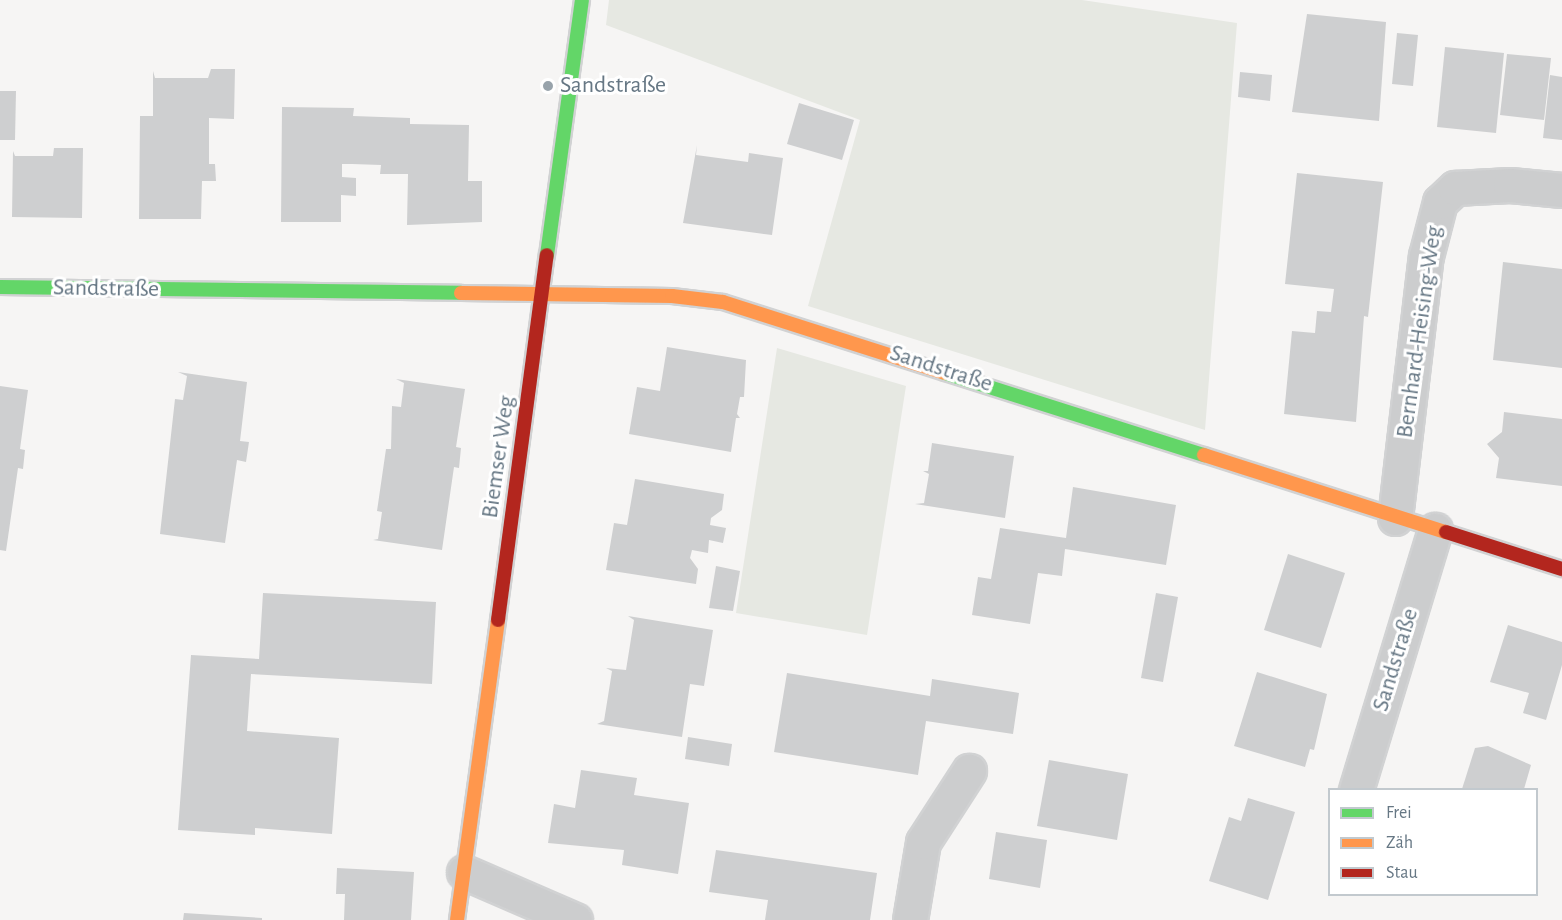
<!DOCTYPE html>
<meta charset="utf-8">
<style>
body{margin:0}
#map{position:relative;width:1562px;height:920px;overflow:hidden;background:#f6f5f4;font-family:"Alegreya Sans",sans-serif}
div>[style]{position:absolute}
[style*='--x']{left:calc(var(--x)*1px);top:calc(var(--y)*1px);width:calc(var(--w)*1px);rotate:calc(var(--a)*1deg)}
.green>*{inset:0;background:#e6e8e2}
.building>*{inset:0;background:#cecfd0}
.roads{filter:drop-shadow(2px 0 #d1d2d3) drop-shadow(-2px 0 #d1d2d3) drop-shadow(0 2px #d1d2d3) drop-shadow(0 -2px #d1d2d3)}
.street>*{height:33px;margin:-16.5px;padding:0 16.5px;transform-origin:16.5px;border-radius:16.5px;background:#cccdce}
.fast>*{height:14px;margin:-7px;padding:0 7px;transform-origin:7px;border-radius:7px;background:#63d668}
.slow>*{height:14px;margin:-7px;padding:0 7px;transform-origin:7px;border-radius:7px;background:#ff974d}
.jam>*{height:14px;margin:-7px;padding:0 7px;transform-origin:7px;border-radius:7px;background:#b3261e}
.dots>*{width:16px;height:16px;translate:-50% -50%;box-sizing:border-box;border:3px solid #fff;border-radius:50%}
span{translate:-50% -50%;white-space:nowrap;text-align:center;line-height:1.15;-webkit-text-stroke:6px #fff;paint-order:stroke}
.poi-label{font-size:24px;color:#667784}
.left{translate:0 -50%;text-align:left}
.street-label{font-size:24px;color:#667784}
.legend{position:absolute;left:1328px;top:788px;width:210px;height:108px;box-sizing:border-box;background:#fff;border:2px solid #c2c9ce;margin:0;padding:8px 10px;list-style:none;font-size:18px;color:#667784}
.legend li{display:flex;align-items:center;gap:12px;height:30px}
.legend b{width:30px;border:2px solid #c2c9ce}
</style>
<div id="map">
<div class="green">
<div style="clip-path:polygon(609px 0,1082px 0,1237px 23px,1205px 430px,808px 306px,860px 120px,606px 25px)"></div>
<div style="clip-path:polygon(777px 348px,906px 386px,867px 635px,736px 613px)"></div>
</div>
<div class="building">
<div style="clip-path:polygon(1307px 14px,1386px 22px,1379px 121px,1292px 112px)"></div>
<div style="clip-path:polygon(1397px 33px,1418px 35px,1413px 86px,1392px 84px)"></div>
<div style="clip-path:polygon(1445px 47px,1504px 53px,1496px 133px,1437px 127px)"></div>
<div style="clip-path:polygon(1507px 54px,1551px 58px,1544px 120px,1500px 115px)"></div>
<div style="clip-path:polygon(211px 69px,235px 69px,234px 119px,209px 118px,209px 164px,215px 164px,216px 181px,202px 181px,201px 219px,139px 219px,140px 116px,153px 116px,153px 71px,155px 78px,208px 78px)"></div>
<div style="clip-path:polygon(1240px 72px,1272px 75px,1270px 101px,1238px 97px)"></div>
<div style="clip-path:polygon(1550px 75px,1562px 77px,1562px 140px,1543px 138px)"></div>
<div style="clip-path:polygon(0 91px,16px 91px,15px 140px,0 140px)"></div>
<div style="clip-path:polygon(799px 103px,854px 120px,842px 160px,787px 144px)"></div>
<div style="clip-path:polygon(282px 107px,354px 108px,353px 116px,410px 118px,410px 124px,469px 125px,468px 181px,482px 181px,482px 222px,407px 225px,408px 174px,380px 174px,381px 165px,352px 164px,342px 164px,342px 177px,356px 178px,356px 196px,341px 195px,341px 222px,281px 222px)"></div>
<div style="clip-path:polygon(697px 145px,696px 155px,748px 162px,749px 153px,783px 158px,772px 235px,683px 223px)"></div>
<div style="clip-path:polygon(54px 148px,83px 148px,82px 218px,12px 217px,13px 151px,15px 156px,53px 156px)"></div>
<div style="clip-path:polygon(1297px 173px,1383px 182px,1368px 317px,1364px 316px,1356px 422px,1284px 414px,1292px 331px,1315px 333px,1317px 311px,1331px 312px,1334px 289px,1285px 284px)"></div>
<div style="clip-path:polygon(1503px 262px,1562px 269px,1562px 368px,1493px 360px)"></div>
<div style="clip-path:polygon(667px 347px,746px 360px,744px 397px,740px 397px,737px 414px,740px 418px,736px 418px,731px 452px,629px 434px,637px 387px,660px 391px)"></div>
<div style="clip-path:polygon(178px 372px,247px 382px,240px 441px,249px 442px,246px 462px,237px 460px,225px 543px,160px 534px,175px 399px,183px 400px,187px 376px)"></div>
<div style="clip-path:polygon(396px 379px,465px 389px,456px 447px,461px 448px,459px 468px,454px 467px,442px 550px,373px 540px,378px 539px,382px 512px,377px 511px,386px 449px,391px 449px,392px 406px,401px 407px,404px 383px)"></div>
<div style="clip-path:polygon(0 386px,28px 390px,20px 449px,25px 450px,23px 469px,18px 468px,6px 551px,0 550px)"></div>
<div style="clip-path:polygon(1504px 412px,1562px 419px,1562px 486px,1496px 478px,1499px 458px,1487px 444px,1502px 432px)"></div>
<div style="clip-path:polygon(932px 443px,1014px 456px,1005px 518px,915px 504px,924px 503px,929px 474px,923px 471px,928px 471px)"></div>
<div style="clip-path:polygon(635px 479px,724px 494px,722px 510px,711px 518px,710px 525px,726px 528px,723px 543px,709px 540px,708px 553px,692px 550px,690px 558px,698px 569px,696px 584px,606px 570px,614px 523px,627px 525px)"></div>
<div style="clip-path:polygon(1073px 487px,1176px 505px,1166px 565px,1065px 549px,1062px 576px,1038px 573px,1030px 624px,972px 615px,978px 577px,991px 579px,1000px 528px,1066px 538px)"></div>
<div style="clip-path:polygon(1288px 554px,1345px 573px,1321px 648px,1264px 630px)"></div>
<div style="clip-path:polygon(716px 566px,740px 571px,733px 611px,709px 608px)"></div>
<div style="clip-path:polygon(263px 593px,436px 602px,432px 684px,251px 674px,247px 731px,339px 738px,332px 834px,255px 828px,255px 835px,178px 830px,191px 655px,259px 659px)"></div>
<div style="clip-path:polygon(1156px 593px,1178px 597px,1163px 682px,1141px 678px)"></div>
<div style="clip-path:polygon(628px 616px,713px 630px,704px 686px,690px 684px,682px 737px,597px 724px,604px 721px,612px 671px,606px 668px,626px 670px,634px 620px)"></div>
<div style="clip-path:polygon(1508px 625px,1562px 642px,1562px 665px,1546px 720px,1523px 713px,1529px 693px,1490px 682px)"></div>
<div style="clip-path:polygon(1257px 672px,1327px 694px,1314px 750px,1310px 749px,1305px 767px,1234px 746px)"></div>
<div style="clip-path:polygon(787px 673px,930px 696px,932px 679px,1019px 693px,1013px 734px,926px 721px,918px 775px,774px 752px)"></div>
<div style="clip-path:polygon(688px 737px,732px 744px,729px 766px,685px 759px)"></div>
<div style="clip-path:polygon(1488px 746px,1531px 765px,1524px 789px,1462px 789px,1475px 748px)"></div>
<div style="clip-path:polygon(1049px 760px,1128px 774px,1117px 840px,1037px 826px)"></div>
<div style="clip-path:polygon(581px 770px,637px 778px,634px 795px,689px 803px,678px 874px,622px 865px,624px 850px,548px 843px,554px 804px,575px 808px)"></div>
<div style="clip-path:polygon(1248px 798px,1295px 812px,1268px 900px,1209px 881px,1229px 817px,1241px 821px)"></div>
<div style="clip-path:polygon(996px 832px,1047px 840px,1040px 888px,989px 879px)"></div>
<div style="clip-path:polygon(716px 850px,877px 873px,870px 920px,765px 920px,768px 900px,709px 892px)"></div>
<div style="clip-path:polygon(337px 868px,414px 872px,411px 920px,344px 920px,345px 894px,336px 894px)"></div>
<div style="clip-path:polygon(184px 913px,262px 918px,262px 920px,183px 920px)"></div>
</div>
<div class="roads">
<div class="street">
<div style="--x:1395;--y:518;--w:264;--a:-83.3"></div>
<div style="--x:1426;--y:256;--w:56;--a:-75.5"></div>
<div style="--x:1440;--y:202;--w:21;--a:-43"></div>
<div style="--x:1455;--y:188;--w:55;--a:-3.1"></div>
<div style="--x:1510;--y:185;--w:52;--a:5.5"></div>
<div style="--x:1356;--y:790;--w:272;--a:-73.1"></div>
<div style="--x:464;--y:872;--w:121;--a:23.4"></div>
<div style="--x:910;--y:920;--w:79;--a:-80.5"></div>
<div style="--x:923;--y:842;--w:85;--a:-57.1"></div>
</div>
<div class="fast">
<div style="--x:547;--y:255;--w:257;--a:-82.2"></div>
<div style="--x:0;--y:287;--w:461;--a:0.7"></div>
<div style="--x:945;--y:373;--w:272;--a:17.6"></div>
</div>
<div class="slow">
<div style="--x:461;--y:293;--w:211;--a:0.8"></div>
<div style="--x:672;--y:296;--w:51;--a:6.7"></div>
<div style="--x:723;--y:302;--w:233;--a:17.7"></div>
<div style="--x:1204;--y:455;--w:254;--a:17.7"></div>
<div style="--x:457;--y:920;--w:303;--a:-82.2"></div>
</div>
<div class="jam">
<div style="--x:1446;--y:532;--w:122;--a:17.7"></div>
<div style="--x:498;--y:620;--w:368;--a:-82.4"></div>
</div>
</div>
<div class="dots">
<div style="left:548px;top:86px;background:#98a3ab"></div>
</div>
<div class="poi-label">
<span class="left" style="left:560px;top:86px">Sandstraße</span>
</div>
<div class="street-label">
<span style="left:106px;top:289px;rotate:1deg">Sandstraße</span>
<span style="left:1420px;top:332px;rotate:-82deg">Bernhard-Heising-Weg</span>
<span style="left:941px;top:369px;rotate:18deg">Sandstraße</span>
<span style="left:499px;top:457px;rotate:-82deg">Biemser Weg</span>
<span style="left:1396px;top:660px;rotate:-73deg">Sandstraße</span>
</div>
<ul class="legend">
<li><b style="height:8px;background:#63d668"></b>Frei</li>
<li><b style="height:8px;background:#ff974d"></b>Zäh</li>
<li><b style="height:8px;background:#b3261e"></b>Stau</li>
</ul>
</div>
